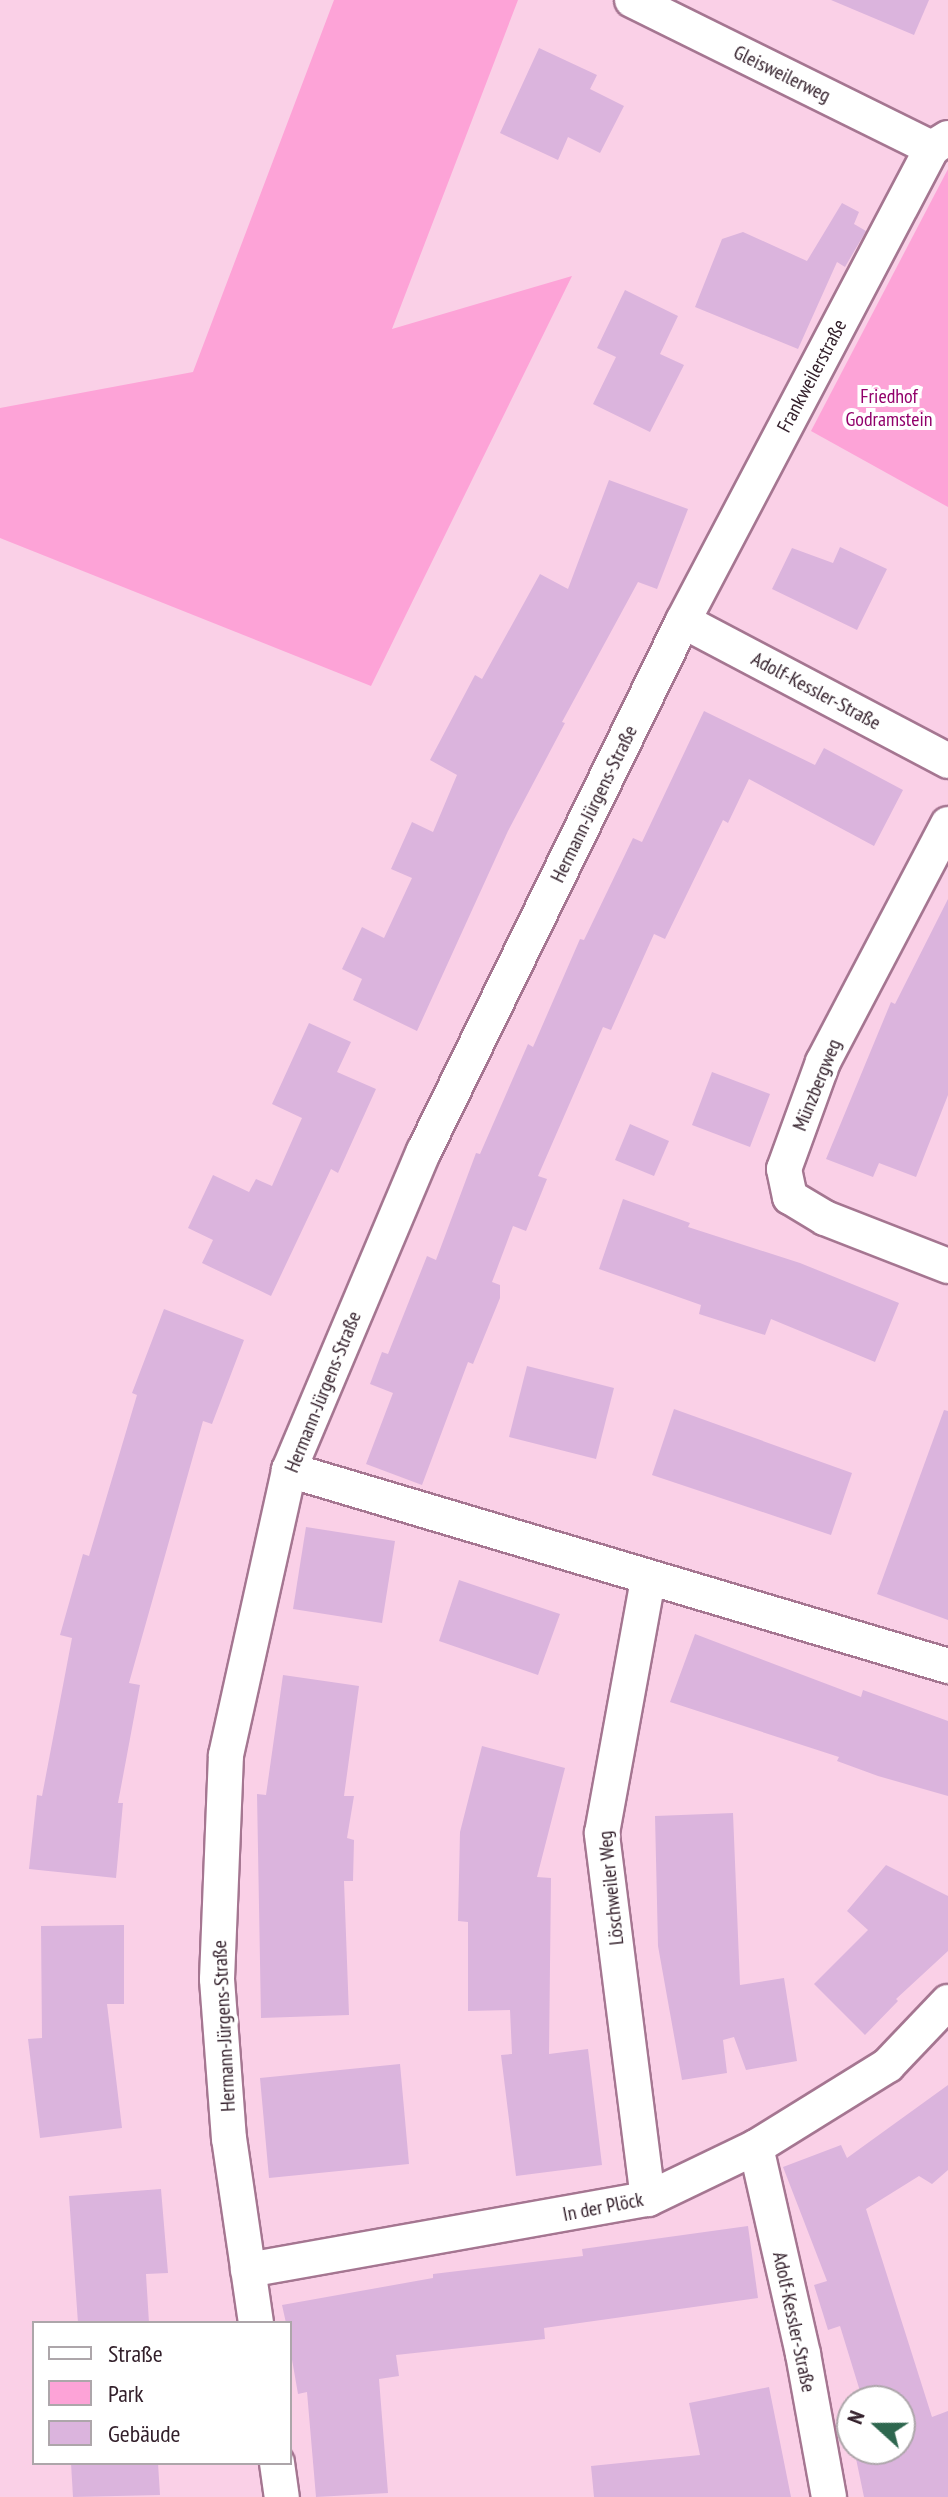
<!DOCTYPE html>
<meta charset="utf-8">
<style>
body{margin:0}
#map{position:relative;width:948px;height:2497px;overflow:hidden;background:#fad0e7;font-family:"PT Sans Narrow",sans-serif}
div>[style]{position:absolute}
[style*='--x']{left:calc(var(--x)*1px);top:calc(var(--y)*1px);width:calc(var(--w)*1px);rotate:calc(var(--a)*1deg)}
.green>*{inset:0;background:#fda3d7}
.building>*{inset:0;background:#dbb4dd}
.roads{filter:drop-shadow(2px 0 #a57691) drop-shadow(-2px 0 #a57691) drop-shadow(0 2px #a57691) drop-shadow(0 -2px #a57691)}
.street>*{height:34px;margin:-17px;padding:0 17px;transform-origin:17px;border-radius:17px;background:#fff}
span{translate:-50% -50%;white-space:nowrap;text-align:center;line-height:1.15;-webkit-text-stroke:8px #fff;paint-order:stroke}
.street-label{font-size:20px;color:#33202b}
.park-label{font-size:20px;color:#91006a}
.legend{position:absolute;left:32px;top:2321px;width:260px;height:144px;box-sizing:border-box;background:#fff;border:2px solid #ada6aa;margin:0;padding:10px 14px;list-style:none;font-size:24px;color:#33202b}
.legend li{display:flex;align-items:center;gap:16px;height:40px}
.legend b{width:40px;border:2px solid #ada6aa}
.north{position:absolute;left:836px;top:2385px;width:80px;height:80px;box-sizing:border-box;background:#fff;border:2px solid #ada6aa;border-radius:50%;rotate:291deg;font-size:22px;font-weight:700;line-height:32px;text-align:center;color:#33202b}
.north::after{content:'';display:block;margin:auto;width:28px;height:36px;background:#2e674f;clip-path:polygon(50% 0,100% 100%,50% 72%,0 100%)}
</style>
<div id="map">
<div class="green">
<div style="clip-path:polygon(334px 0,518px 0,392px 329px,572px 276px,371px 686px,0 538px,0 408px,193px 372px)"></div>
<div style="clip-path:polygon(948px 169px,948px 507px,811px 431px)"></div>
</div>
<div class="building">
<div style="clip-path:polygon(831px 0,929px 0,914px 35px)"></div>
<div style="clip-path:polygon(539px 48px,597px 75px,590px 89px,624px 106px,600px 153px,568px 137px,558px 160px,500px 133px)"></div>
<div style="clip-path:polygon(842px 203px,859px 212px,854px 224px,866px 231px,845px 267px,837px 262px,798px 349px,695px 307px,722px 239px,743px 232px,807px 261px)"></div>
<div style="clip-path:polygon(625px 290px,678px 316px,660px 354px,684px 365px,650px 432px,593px 404px,616px 357px,597px 348px)"></div>
<div style="clip-path:polygon(609px 480px,688px 509px,657px 589px,638px 582px,562px 722px,565px 723px,508px 831px,417px 1031px,353px 1000px,362px 979px,342px 969px,362px 927px,384px 938px,412px 878px,391px 869px,412px 822px,433px 832px,457px 775px,430px 760px,475px 675px,482px 679px,540px 574px,568px 589px)"></div>
<div style="clip-path:polygon(840px 547px,887px 569px,857px 630px,772px 589px,792px 548px,833px 563px)"></div>
<div style="clip-path:polygon(704px 711px,815px 765px,824px 748px,903px 790px,874px 846px,749px 779px,728px 823px,723px 820px,665px 939px,654px 934px,611px 1030px,603px 1027px,538px 1176px,547px 1179px,526px 1231px,513px 1226px,492px 1282px,500px 1285px,500px 1298px,473px 1364px,468px 1362px,422px 1485px,366px 1464px,393px 1393px,370px 1384px,382px 1352px,388px 1354px,427px 1256px,436px 1260px,476px 1153px,480px 1154px,528px 1044px,533px 1047px,580px 939px,584px 940px,633px 838px,642px 842px)"></div>
<div style="clip-path:polygon(948px 899px,948px 1095px,916px 1177px,879px 1163px,873px 1177px,826px 1159px,891px 1002px,895px 1004px)"></div>
<div style="clip-path:polygon(309px 1023px,351px 1042px,337px 1072px,376px 1089px,338px 1173px,331px 1169px,271px 1296px,202px 1263px,213px 1240px,188px 1228px,213px 1175px,249px 1192px,256px 1179px,272px 1186px,302px 1118px,272px 1104px)"></div>
<div style="clip-path:polygon(712px 1072px,770px 1094px,750px 1147px,692px 1125px)"></div>
<div style="clip-path:polygon(630px 1124px,669px 1141px,654px 1176px,615px 1160px)"></div>
<div style="clip-path:polygon(623px 1199px,690px 1223px,688px 1227px,800px 1263px,899px 1303px,875px 1362px,771px 1319px,765px 1335px,699px 1314px,701px 1305px,599px 1269px)"></div>
<div style="clip-path:polygon(164px 1309px,244px 1340px,212px 1424px,203px 1421px,129px 1683px,140px 1685px,118px 1803px,123px 1803px,116px 1878px,29px 1869px,37px 1795px,42px 1796px,72px 1638px,60px 1635px,83px 1554px,89px 1556px,137px 1395px,132px 1393px)"></div>
<div style="clip-path:polygon(527px 1366px,614px 1388px,596px 1459px,509px 1437px)"></div>
<div style="clip-path:polygon(674px 1409px,852px 1473px,831px 1535px,652px 1475px)"></div>
<div style="clip-path:polygon(944px 1410px,948px 1411px,948px 1620px,877px 1594px)"></div>
<div style="clip-path:polygon(306px 1527px,395px 1541px,382px 1623px,293px 1609px)"></div>
<div style="clip-path:polygon(459px 1580px,560px 1614px,538px 1675px,439px 1641px)"></div>
<div style="clip-path:polygon(695px 1634px,861px 1697px,863px 1690px,948px 1721px,948px 1796px,878px 1776px,837px 1761px,839px 1757px,670px 1702px)"></div>
<div style="clip-path:polygon(283px 1675px,359px 1686px,344px 1796px,354px 1796px,347px 1838px,354px 1840px,353px 1881px,344px 1881px,349px 2015px,261px 2018px,257px 1794px,266px 1795px)"></div>
<div style="clip-path:polygon(482px 1746px,565px 1768px,537px 1877px,551px 1878px,549px 2054px,588px 2049px,602px 2165px,516px 2176px,501px 2055px,512px 2054px,510px 2010px,468px 2011px,468px 1922px,458px 1921px,460px 1832px)"></div>
<div style="clip-path:polygon(733px 1813px,740px 1985px,784px 1978px,797px 2061px,746px 2070px,734px 2037px,723px 2040px,727px 2073px,682px 2080px,658px 1946px,655px 1816px)"></div>
<div style="clip-path:polygon(886px 1865px,948px 1896px,948px 1951px,896px 1999px,898px 2001px,865px 2035px,814px 1984px,868px 1930px,847px 1911px)"></div>
<div style="clip-path:polygon(124px 1925px,124px 2004px,107px 2004px,122px 2128px,40px 2138px,28px 2039px,42px 2038px,41px 1926px)"></div>
<div style="clip-path:polygon(400px 2064px,409px 2164px,269px 2178px,260px 2078px)"></div>
<div style="clip-path:polygon(948px 2085px,948px 2170px,932px 2184px,919px 2176px,866px 2209px,932px 2417px,948px 2411px,948px 2497px,864px 2497px,854px 2449px,900px 2449px,900px 2401px,863px 2401px,840px 2326px,828px 2330px,814px 2285px,827px 2281px,783px 2167px,841px 2145px,847px 2158px)"></div>
<div style="clip-path:polygon(161px 2189px,168px 2273px,146px 2274px,149px 2323px,78px 2323px,69px 2196px)"></div>
<div style="clip-path:polygon(748px 2226px,758px 2298px,544px 2328px,545px 2339px,396px 2355px,399px 2376px,379px 2379px,388px 2493px,316px 2497px,307px 2392px,298px 2394px,290px 2348px,290px 2323px,286px 2323px,282px 2305px,433px 2278px,433px 2274px,583px 2256px,582px 2249px)"></div>
<div style="clip-path:polygon(769px 2387px,791px 2497px,594px 2497px,591px 2466px,700px 2455px,689px 2403px)"></div>
<div style="clip-path:polygon(71px 2463px,158px 2463px,160px 2495px,73px 2497px)"></div>
</div>
<div class="roads">
<div class="street">
<div style="--x:632;--y:0;--w:335;--a:26.3"></div>
<div style="--x:683;--y:621;--w:300;--a:27.8"></div>
<div style="--x:948;--y:824;--w:269;--a:117.7"></div>
<div style="--x:823;--y:1062;--w:114;--a:110"></div>
<div style="--x:784;--y:1169;--w:29;--a:78"></div>
<div style="--x:790;--y:1197;--w:41;--a:31"></div>
<div style="--x:825;--y:1218;--w:132;--a:21.3"></div>
<div style="--x:289;--y:1470;--w:688;--a:16.56"></div>
<div style="--x:756;--y:2147;--w:212;--a:77.2"></div>
<div style="--x:803;--y:2354;--w:145;--a:79.7"></div>
<div style="--x:648;--y:2199;--w:369;--a:-97.2"></div>
<div style="--x:602;--y:1833;--w:258;--a:-79.7"></div>
<div style="--x:248;--y:2270;--w:406;--a:-10.1"></div>
<div style="--x:648;--y:2199;--w:120;--a:-25.7"></div>
<div style="--x:756;--y:2147;--w:155;--a:-31.8"></div>
<div style="--x:888;--y:2065;--w:87;--a:-46.4"></div>
<div style="--x:256;--y:2323;--w:186;--a:-98.3"></div>
<div style="--x:229;--y:2139;--w:160;--a:-94.3"></div>
<div style="--x:217;--y:1979;--w:224;--a:-87.7"></div>
<div style="--x:226;--y:1755;--w:292;--a:-77.5"></div>
<div style="--x:289;--y:1470;--w:346;--a:-67.1"></div>
<div style="--x:424;--y:1151;--w:590;--a:-63.96"></div>
<div style="--x:683;--y:621;--w:535;--a:-62.24"></div>
<div style="--x:932;--y:148;--w:19;--a:-32"></div>
<div style="--x:277;--y:2463;--w:34;--a:82"></div>
</div>
</div>
<div class="street-label">
<span style="left:782px;top:74px;rotate:26deg">Gleisweilerweg</span>
<span style="left:812px;top:376px;rotate:-62deg">Frankweilerstraße</span>
<span style="left:816px;top:691px;rotate:28deg">Adolf-Kessler-Straße</span>
<span style="left:594px;top:804px;rotate:-64deg">Hermann-Jürgens-Straße</span>
<span style="left:817px;top:1085px;rotate:-68deg">Münzbergweg</span>
<span style="left:323px;top:1392px;rotate:-68deg">Hermann-Jürgens-Straße</span>
<span style="left:611px;top:1888px;rotate:-96deg">Löschweiler Weg</span>
<span style="left:224px;top:2026px;rotate:-93deg">Hermann-Jürgens-Straße</span>
<span style="left:603px;top:2207px;rotate:-11deg">In der Plöck</span>
<span style="left:794px;top:2322px;rotate:78deg">Adolf-Kessler-Straße</span>
</div>
<div class="park-label">
<span style="left:889px;top:408px">Friedhof<br>Godramstein</span>
</div>
<ul class="legend">
<li><b style="height:10px;background:#fff"></b>Straße</li>
<li><b style="height:22px;background:#fda3d7"></b>Park</li>
<li><b style="height:22px;background:#dbb4dd"></b>Gebäude</li>
</ul>
<div class="north">N</div>
</div>
